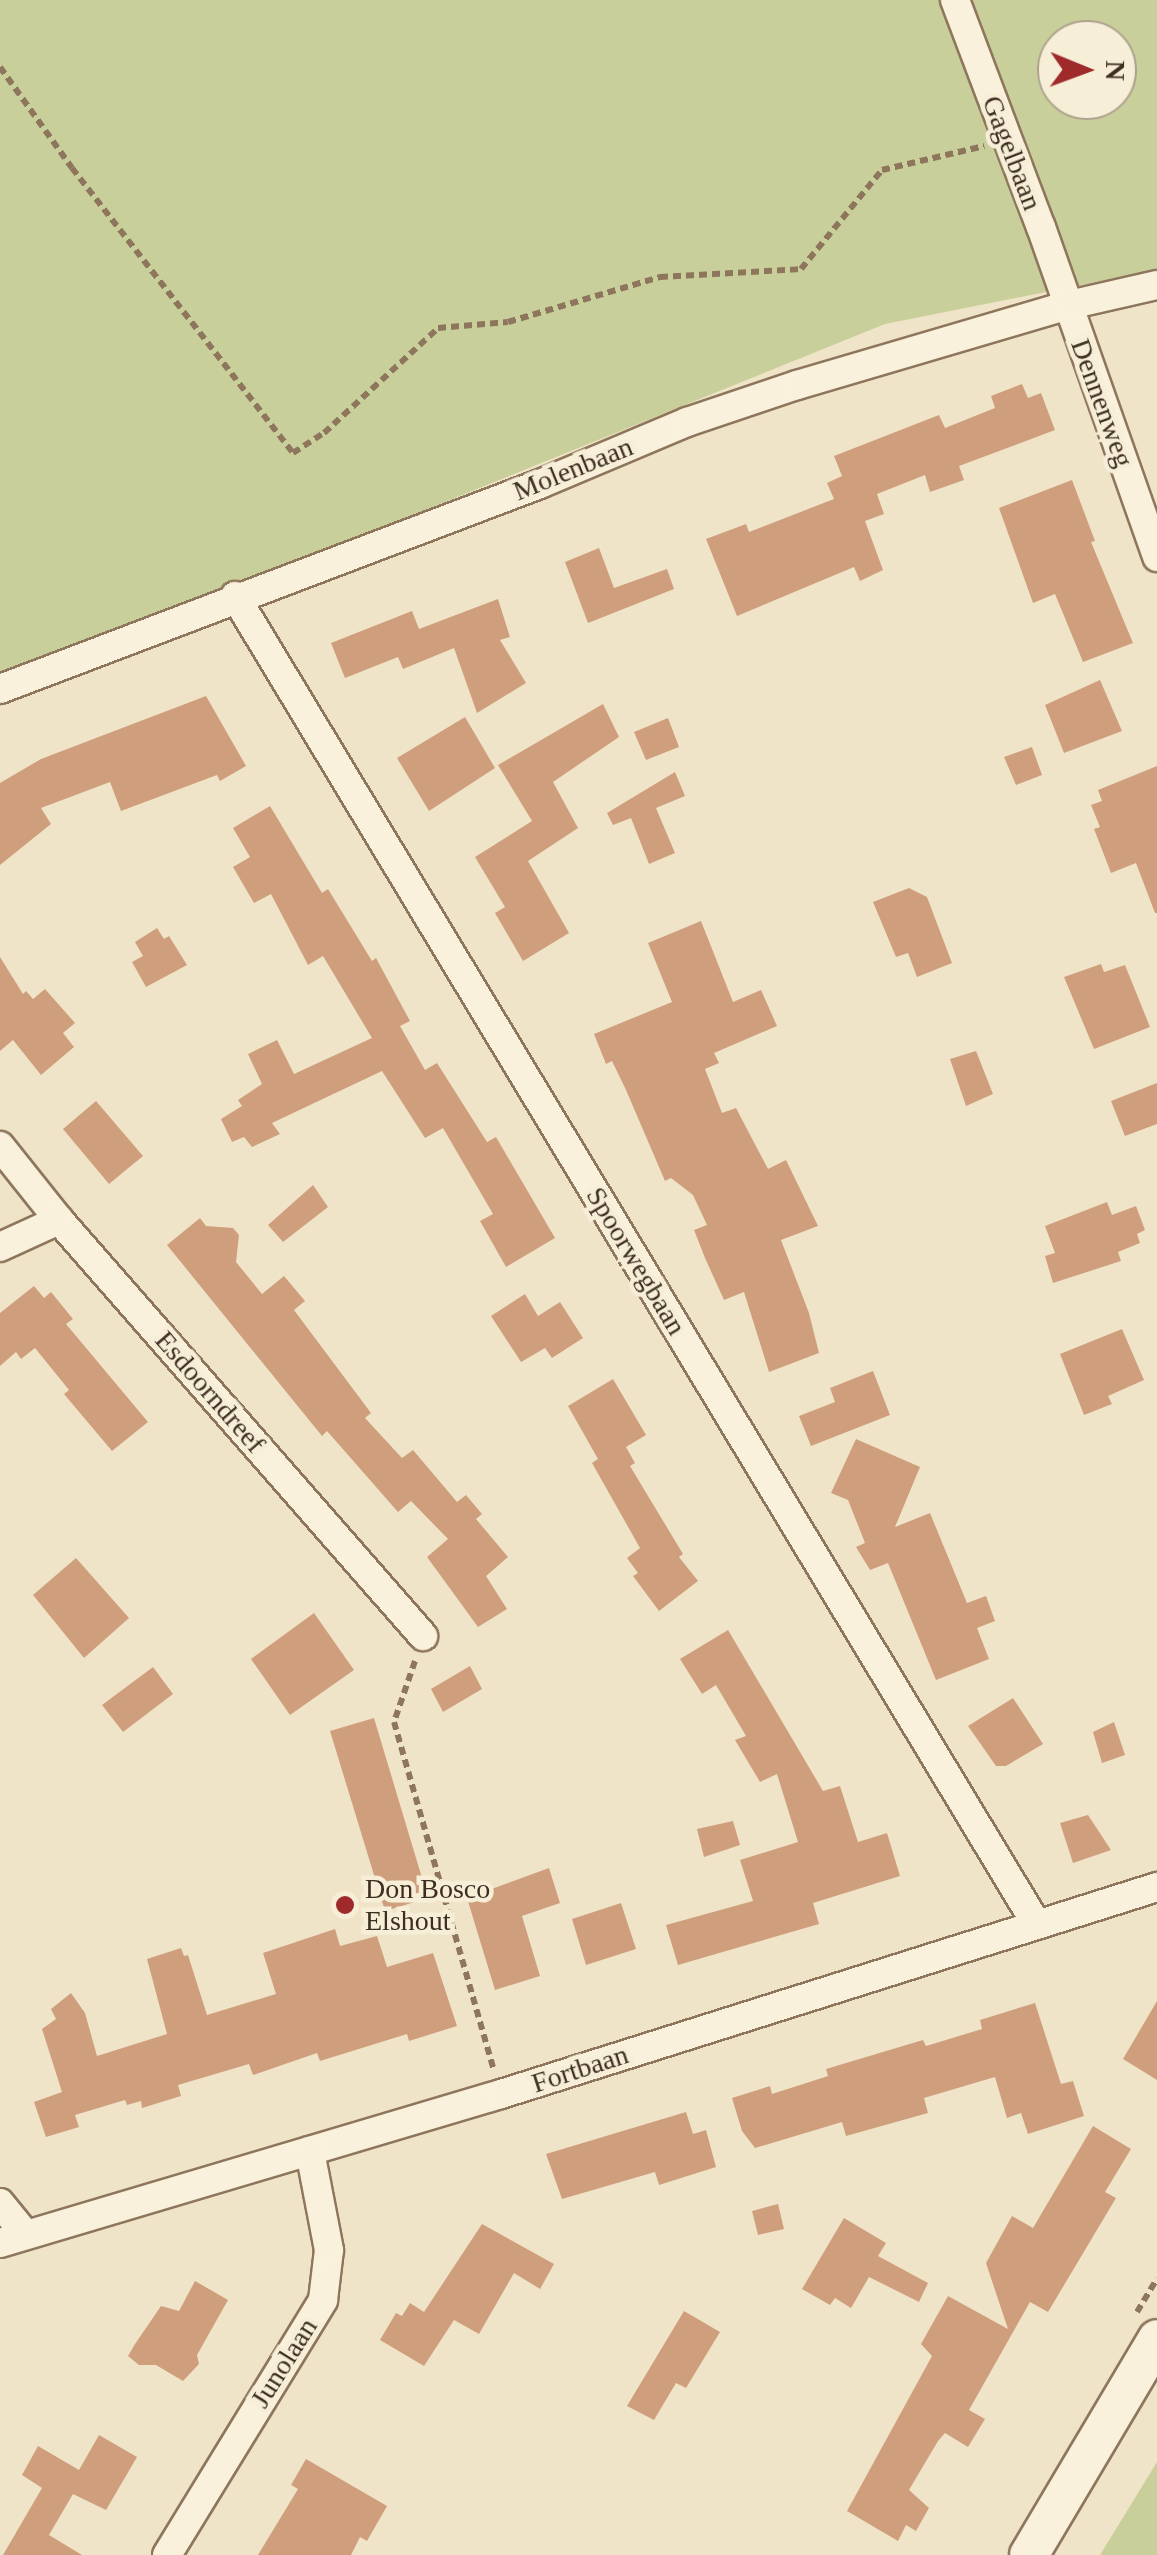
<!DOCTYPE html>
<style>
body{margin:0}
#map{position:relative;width:1157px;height:2555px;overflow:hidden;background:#f0e4c8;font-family:"Times New Roman",serif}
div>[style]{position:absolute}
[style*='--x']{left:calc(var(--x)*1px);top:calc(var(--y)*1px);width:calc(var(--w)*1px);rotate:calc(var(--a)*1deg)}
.green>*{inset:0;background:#c9cf9b}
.building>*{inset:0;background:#cf9f7d}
.path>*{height:6px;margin-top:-3px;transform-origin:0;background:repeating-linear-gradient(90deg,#8d765c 0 8px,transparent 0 13px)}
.roads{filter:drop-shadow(2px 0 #8d765c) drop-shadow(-2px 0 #8d765c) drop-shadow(0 2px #8d765c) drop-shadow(0 -2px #8d765c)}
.minor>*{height:28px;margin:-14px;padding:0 14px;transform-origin:14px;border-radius:14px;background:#faf1dc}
.secondary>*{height:38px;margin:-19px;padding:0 19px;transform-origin:19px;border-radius:19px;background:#faf1dc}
.dots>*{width:28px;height:28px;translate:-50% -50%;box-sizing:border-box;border:5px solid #f7eed8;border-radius:50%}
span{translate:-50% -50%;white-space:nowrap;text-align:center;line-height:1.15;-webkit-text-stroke:9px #f7eed8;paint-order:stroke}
.street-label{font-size:28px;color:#3d2e20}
.poi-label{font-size:28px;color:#3d2e20}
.left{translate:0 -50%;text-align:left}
.north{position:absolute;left:1037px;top:20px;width:100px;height:100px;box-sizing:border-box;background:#f7eed8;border:2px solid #ada18e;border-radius:50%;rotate:91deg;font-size:28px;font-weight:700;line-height:40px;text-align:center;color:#3d2e20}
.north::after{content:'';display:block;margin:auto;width:35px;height:45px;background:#9e2a2b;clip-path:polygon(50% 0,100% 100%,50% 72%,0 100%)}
</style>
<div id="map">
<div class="green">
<div style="clip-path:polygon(evenodd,0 0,1157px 0,1157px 270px,885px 324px,0 682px,0 0,1057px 40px,1117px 40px,1117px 100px,1057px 100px,1057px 40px)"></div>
<div style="clip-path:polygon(1157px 2462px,1157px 2555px,1100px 2555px)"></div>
</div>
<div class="building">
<div style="clip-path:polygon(1022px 384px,1028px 398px,1041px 393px,1055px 430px,959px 466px,964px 480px,930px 492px,925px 475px,877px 494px,884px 514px,865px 521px,883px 570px,860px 581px,854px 567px,737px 616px,706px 539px,746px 524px,749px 532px,834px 499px,827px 483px,842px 476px,834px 456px,939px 415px,945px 428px,995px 408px,991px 396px)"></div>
<div style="clip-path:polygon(1072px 480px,1095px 541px,1091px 542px,1133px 643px,1083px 662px,1055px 594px,1033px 603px,999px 508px)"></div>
<div style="clip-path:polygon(599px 548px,614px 588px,667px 569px,674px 589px,588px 623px,565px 562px)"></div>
<div style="clip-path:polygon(498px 599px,510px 637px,500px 640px,526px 683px,477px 713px,454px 648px,403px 669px,398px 657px,345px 678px,331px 643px,412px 611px,419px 629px)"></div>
<div style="clip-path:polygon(1100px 680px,1122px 731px,1064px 753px,1045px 705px)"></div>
<div style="clip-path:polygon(206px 696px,246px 766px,220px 781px,217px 775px,121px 811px,110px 782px,41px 808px,51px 824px,0 865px,0 783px,41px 759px)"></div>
<div style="clip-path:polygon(603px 704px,619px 737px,553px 782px,578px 828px,528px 861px,569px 933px,523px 961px,495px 913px,505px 907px,475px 857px,532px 821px,498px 765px)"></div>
<div style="clip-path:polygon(465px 717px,495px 768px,429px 811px,397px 758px)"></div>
<div style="clip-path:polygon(668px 718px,679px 747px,646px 760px,634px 732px)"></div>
<div style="clip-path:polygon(1032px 747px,1042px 775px,1016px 785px,1004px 757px)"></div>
<div style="clip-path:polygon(1157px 766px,1157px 913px,1155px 913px,1136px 863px,1111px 873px,1094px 829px,1100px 827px,1091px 805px,1102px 801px,1098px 790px)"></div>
<div style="clip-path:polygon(675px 772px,685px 796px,656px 808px,675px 853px,649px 864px,631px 818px,613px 825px,607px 813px)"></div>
<div style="clip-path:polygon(270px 806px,322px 893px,328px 889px,372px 961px,376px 958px,410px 1021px,400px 1026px,425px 1070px,437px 1063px,487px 1142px,496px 1137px,555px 1238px,506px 1267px,480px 1221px,493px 1214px,443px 1128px,425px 1138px,382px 1071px,272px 1123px,280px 1134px,252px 1147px,244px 1137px,232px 1142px,221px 1119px,242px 1106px,238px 1100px,262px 1084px,248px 1054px,277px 1040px,294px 1074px,372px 1038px,323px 956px,308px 965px,271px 894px,254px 903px,233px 867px,250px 857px,233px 828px)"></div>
<div style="clip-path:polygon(909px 888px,927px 897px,952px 963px,917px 977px,908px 953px,896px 957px,873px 902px)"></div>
<div style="clip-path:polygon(701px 921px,733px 1002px,761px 990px,777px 1026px,714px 1053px,719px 1063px,705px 1069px,722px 1113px,736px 1108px,768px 1169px,786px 1160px,818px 1226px,781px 1240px,809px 1313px,819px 1353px,769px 1372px,744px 1292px,724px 1300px,705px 1258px,694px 1230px,707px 1225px,693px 1195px,671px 1178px,665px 1181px,626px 1090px,612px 1061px,606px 1064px,594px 1034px,672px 1002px,648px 943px)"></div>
<div style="clip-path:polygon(157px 928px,164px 939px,169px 936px,187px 965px,146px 987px,132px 962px,143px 956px,135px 942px)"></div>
<div style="clip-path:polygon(0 957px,23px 994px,26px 991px,33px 999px,45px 989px,75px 1023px,63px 1033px,74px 1047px,41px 1075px,13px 1040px,0 1051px)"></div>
<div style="clip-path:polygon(1101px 964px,1104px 972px,1125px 965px,1150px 1027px,1094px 1049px,1064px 977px)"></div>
<div style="clip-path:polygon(976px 1051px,993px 1094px,966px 1106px,950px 1059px)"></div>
<div style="clip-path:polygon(1157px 1083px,1157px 1124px,1125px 1136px,1111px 1101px)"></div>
<div style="clip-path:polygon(96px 1101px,143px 1156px,109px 1184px,63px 1129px)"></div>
<div style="clip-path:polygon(313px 1185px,328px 1207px,283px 1242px,268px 1225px)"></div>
<div style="clip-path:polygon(1107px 1202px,1112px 1215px,1136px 1206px,1145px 1230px,1137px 1234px,1140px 1243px,1118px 1252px,1121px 1261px,1053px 1283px,1045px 1256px,1055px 1253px,1045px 1226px)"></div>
<div style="clip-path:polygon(200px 1218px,206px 1226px,233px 1228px,239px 1235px,236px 1262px,262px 1294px,284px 1276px,305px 1301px,294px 1310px,371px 1413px,365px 1418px,402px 1458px,413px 1450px,457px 1502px,466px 1495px,482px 1514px,476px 1519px,508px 1557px,486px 1576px,507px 1609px,478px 1627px,427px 1557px,448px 1539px,411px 1501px,398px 1512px,327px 1431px,322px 1436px,167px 1245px)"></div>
<div style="clip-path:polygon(34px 1286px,44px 1298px,51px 1292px,73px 1319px,66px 1324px,148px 1422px,112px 1451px,64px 1394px,69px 1390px,35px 1348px,21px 1359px,16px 1352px,0 1366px,0 1313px)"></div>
<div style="clip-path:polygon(525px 1294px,538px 1316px,560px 1302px,583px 1338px,552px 1358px,545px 1348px,521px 1362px,491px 1316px)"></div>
<div style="clip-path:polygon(1122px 1329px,1144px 1380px,1108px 1396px,1112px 1404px,1084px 1415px,1060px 1354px)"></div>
<div style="clip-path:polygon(873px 1371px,890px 1415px,811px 1446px,799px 1416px,835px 1402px,830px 1388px)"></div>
<div style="clip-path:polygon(613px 1379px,646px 1435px,626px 1447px,635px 1463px,630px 1466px,683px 1554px,679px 1557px,698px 1581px,659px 1611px,633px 1576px,638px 1573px,627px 1558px,640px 1548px,592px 1463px,598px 1459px,568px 1406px)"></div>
<div style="clip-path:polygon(856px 1439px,920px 1467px,895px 1527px,930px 1513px,967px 1603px,986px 1596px,995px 1621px,977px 1628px,989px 1659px,936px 1680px,888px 1563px,870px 1570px,856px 1547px,865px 1543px,848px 1500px,831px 1493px)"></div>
<div style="clip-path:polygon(76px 1558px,129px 1618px,84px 1658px,33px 1595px)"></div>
<div style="clip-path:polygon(314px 1613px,354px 1670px,290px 1715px,251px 1659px)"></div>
<div style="clip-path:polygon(728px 1630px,823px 1791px,840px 1786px,858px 1842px,887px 1833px,900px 1876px,813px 1903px,819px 1924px,678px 1965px,666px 1925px,753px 1901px,740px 1860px,798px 1842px,777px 1774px,760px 1782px,735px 1740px,746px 1736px,716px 1685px,702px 1694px,680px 1659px)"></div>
<div style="clip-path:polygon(470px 1666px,482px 1689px,443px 1712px,431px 1689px)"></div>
<div style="clip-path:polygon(153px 1667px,173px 1694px,123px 1732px,102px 1705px)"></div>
<div style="clip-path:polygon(1013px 1698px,1043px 1744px,1006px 1766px,996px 1766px,968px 1726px)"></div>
<div style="clip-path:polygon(374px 1718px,428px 1898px,385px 1911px,330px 1731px)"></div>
<div style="clip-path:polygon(1114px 1722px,1125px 1755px,1102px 1763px,1093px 1732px)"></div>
<div style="clip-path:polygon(1088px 1815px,1111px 1850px,1073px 1863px,1060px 1823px)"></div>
<div style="clip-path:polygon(733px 1821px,740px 1845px,704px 1857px,697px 1829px)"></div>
<div style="clip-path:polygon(549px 1868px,560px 1903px,522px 1916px,540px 1976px,495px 1990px,467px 1898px)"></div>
<div style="clip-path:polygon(621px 1903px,636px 1949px,586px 1965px,572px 1919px)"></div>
<div style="clip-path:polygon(335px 1929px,340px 1946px,377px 1936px,387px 1967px,433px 1953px,457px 2026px,409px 2041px,407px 2034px,320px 2061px,317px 2053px,253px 2075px,249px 2064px,178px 2085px,181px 2096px,142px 2108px,141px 2101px,127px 2105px,125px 2100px,75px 2115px,79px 2127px,46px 2137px,34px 2102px,62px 2092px,42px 2029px,56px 2019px,51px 2009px,71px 1993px,85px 2013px,97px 2056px,167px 2034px,147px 1959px,181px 1948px,184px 1956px,188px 1955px,207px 2015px,276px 1994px,263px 1953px)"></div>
<div style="clip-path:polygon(1157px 2001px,1157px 2080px,1123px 2059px)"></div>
<div style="clip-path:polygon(1035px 2003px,1061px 2084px,1073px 2081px,1084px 2116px,1028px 2134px,1021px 2113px,1007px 2118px,995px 2077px,924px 2098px,928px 2113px,846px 2136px,842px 2122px,755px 2148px,742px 2131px,732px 2098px,770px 2086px,772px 2094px,828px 2076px,826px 2069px,923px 2040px,926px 2046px,982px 2029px,980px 2020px)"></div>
<div style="clip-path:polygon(686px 2112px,693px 2134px,706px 2130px,716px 2167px,659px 2185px,655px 2172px,562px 2199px,546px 2154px)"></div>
<div style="clip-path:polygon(1093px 2126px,1131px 2149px,1105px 2192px,1116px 2198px,1048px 2312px,1030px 2302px,969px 2410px,985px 2419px,968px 2447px,945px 2433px,938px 2441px,909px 2490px,929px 2508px,916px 2531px,906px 2525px,898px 2541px,847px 2511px,932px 2356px,921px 2344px,948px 2296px,1008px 2329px,986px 2263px,1012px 2216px,1033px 2228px)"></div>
<div style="clip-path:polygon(778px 2204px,784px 2229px,758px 2235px,752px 2211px)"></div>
<div style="clip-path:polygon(844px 2218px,886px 2243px,878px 2256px,928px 2283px,919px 2302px,869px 2277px,851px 2308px,835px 2298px,830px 2305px,802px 2289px)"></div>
<div style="clip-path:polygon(482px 2224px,554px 2264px,540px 2289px,514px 2273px,479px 2334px,454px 2320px,424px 2366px,380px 2340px,396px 2313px,402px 2316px,410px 2303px,424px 2312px)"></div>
<div style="clip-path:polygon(195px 2281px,228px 2300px,197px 2355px,199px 2364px,183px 2381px,156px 2365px,139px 2365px,128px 2356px,135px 2344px,161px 2306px,179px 2311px)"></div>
<div style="clip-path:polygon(684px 2311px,720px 2332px,686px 2388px,676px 2383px,654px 2420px,627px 2406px)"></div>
<div style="clip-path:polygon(99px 2435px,137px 2457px,106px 2510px,73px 2494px,49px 2535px,82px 2555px,3px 2555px,42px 2488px,22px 2475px,38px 2446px,79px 2470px)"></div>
<div style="clip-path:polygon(306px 2459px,387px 2506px,367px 2541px,360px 2537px,351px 2555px,258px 2555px,298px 2489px,291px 2485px)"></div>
</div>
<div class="path">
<div style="--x:0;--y:67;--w:124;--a:54.5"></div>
<div style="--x:72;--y:168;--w:361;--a:52.2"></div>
<div style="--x:293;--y:453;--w:37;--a:-33"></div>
<div style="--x:324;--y:433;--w:155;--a:-42.6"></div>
<div style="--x:438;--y:328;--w:70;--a:-4.9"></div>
<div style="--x:508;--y:322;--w:159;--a:-16.5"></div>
<div style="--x:660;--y:277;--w:141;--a:-3.2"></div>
<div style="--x:801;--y:269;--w:128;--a:-50.7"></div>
<div style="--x:882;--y:170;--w:105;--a:-13.2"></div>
<div style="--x:415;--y:1661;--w:65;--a:109"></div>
<div style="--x:394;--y:1722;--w:363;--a:74"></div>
<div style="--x:1137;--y:2312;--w:39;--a:-59"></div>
</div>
<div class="roads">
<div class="minor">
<div style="--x:955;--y:0;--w:243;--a:69.3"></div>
<div style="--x:1041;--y:227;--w:350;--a:70.6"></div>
<div style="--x:235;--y:596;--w:1552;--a:58.89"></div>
<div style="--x:0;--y:689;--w:578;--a:-20.79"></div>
<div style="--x:540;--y:484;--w:160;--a:-22.9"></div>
<div style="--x:687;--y:422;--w:116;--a:-18.6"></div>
<div style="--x:797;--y:385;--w:284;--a:-16.4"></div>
<div style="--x:1069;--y:305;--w:90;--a:-12.8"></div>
<div style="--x:0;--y:1146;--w:95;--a:51.4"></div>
<div style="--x:59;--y:1220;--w:553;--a:48.81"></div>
<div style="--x:0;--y:1247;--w:65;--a:-24.6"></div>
<div style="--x:0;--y:2203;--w:41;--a:50.9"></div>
<div style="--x:0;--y:2243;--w:523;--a:-16.56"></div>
<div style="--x:501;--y:2094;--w:688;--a:-17.51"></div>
<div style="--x:167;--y:2555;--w:299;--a:-58.5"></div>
<div style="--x:323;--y:2300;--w:50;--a:-83.2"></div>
<div style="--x:329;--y:2250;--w:101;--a:-100.9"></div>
</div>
<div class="secondary">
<div style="--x:1029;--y:2555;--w:251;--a:-59.3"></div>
</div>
</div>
<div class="dots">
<div style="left:345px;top:1905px;background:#9e2a2b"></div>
</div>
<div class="street-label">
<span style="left:1012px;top:153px;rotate:69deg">Gagelbaan</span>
<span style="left:1102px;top:403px;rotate:70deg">Dennenweg</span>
<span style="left:573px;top:469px;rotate:-22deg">Molenbaan</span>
<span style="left:636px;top:1261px;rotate:59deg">Spoorwegbaan</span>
<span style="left:210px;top:1392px;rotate:49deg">Esdoorndreef</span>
<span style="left:580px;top:2069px;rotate:-18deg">Fortbaan</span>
<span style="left:284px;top:2363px;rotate:-58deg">Junolaan</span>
</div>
<div class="poi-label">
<span class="left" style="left:365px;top:1905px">Don Bosco<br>Elshout</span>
</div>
<div class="north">N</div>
</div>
